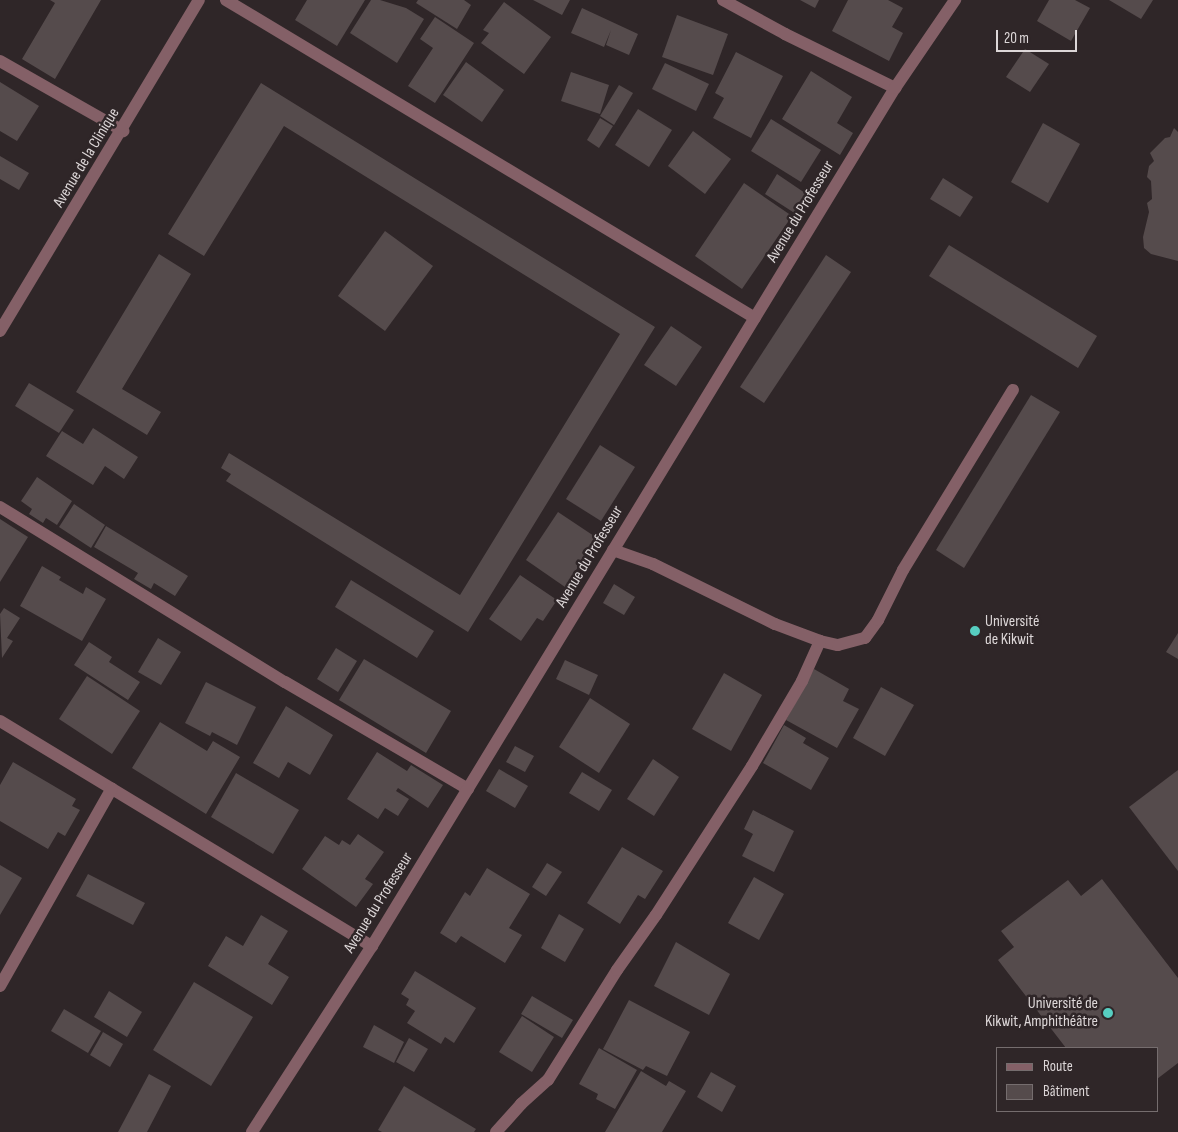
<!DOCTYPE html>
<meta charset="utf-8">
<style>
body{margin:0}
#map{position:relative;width:1178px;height:1132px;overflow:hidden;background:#2f2628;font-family:"Sofia Sans Condensed",sans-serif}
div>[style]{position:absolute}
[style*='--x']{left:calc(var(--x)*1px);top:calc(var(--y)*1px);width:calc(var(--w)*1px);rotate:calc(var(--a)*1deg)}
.building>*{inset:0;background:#554b4c}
.minor>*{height:12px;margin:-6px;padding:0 6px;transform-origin:6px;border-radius:6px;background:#846067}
.dots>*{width:14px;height:14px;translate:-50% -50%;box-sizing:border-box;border:2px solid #2f2628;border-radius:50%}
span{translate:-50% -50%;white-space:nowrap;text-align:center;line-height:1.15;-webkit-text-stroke:5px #2f2628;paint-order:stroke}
.street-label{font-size:16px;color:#ddd7d8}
.poi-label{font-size:16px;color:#ddd7d8}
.left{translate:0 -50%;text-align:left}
.right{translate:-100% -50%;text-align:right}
.legend{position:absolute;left:996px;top:1047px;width:162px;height:65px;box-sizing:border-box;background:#2f2628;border:1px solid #756d6e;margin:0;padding:6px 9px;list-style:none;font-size:15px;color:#ddd7d8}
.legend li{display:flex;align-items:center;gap:10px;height:25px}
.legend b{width:25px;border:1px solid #756d6e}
.scale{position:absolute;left:996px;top:30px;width:81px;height:22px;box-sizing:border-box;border:2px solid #ddd7d8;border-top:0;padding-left:6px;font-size:15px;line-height:18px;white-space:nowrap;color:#ddd7d8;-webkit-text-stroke:4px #2f2628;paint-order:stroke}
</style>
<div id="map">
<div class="building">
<div style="clip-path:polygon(50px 0,101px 0,55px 79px,22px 59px,55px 3px)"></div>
<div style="clip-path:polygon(307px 0,365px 0,337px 46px,295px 20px)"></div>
<div style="clip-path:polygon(371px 0,380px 0,406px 8px,424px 19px,397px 63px,350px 33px)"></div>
<div style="clip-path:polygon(418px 0,464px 0,471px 5px,457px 29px,416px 3px)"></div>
<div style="clip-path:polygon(533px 0,570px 0,562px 15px)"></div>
<div style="clip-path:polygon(800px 0,819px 0,815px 8px)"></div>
<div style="clip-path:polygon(848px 0,888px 0,903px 8px,892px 27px,903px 33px,889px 61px,832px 31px)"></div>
<div style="clip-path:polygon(1049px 0,1075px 0,1090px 8px,1071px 41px,1037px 21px)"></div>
<div style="clip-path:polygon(1109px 0,1153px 0,1141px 19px)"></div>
<div style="clip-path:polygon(504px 2px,551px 37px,524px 74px,481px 43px,489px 33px,483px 30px)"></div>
<div style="clip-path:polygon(582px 8px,638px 34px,629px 55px,606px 45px,611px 30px,604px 47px,571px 33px)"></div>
<div style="clip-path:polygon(677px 15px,728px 34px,713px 75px,662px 57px)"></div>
<div style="clip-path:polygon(435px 17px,474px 43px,435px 103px,408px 86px,433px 48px,420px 39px)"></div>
<div style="clip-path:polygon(1025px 49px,1049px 64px,1030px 92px,1006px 77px)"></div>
<div style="clip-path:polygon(736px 52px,783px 76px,751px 138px,713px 118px,724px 98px,715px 93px)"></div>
<div style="clip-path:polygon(466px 62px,504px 90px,482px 122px,443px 95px)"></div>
<div style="clip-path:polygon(665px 63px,709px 84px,696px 111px,652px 89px)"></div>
<div style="clip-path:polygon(811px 71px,852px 97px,837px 123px,853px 133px,840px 155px,782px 119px)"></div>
<div style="clip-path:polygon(571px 72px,609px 85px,600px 114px,561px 101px)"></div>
<div style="clip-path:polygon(0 82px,39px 106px,17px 141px,0 131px)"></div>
<div style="clip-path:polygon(261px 83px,655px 327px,468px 632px,226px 481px,231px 474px,221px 468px,229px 453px,460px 595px,620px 334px,284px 126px,204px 256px,168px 234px)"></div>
<div style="clip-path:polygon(619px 85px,633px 93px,614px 125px,600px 116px)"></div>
<div style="clip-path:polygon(638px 109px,672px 130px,649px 167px,615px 145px)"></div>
<div style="clip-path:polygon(600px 118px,613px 126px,599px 148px,587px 140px)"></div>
<div style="clip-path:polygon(771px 119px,821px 150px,801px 182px,751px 151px)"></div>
<div style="clip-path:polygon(1043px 123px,1080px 144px,1048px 203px,1011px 182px)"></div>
<div style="clip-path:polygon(1174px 128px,1178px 132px,1178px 261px,1151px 254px,1144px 248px,1143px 237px,1149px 212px,1147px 203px,1152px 199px,1151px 181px,1147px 177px,1149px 166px,1154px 161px,1150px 153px,1165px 138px,1170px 137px)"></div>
<div style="clip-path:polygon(693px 131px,731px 159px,705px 194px,668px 166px)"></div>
<div style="clip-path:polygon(0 156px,29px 173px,19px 190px,0 179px)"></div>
<div style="clip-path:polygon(777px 174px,808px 195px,796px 214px,765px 194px)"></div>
<div style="clip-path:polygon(943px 178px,973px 197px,960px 217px,930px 199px)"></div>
<div style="clip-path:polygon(744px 183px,792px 216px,742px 289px,695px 256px)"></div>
<div style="clip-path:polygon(385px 231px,433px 266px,385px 331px,338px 296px)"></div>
<div style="clip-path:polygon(949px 245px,1097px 336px,1078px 368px,929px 276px)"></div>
<div style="clip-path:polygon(159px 254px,191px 274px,122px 389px,161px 412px,147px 435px,76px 392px)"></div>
<div style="clip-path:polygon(826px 255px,851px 272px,764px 403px,740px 387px)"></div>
<div style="clip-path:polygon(671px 326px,702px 347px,676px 386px,644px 365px)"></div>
<div style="clip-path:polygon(29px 383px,74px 410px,59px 433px,15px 406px)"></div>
<div style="clip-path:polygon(1031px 395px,1060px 412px,964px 568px,936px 550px)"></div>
<div style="clip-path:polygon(93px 428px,138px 457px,124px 479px,105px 466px,93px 485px,46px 456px,62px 431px,83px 444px)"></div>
<div style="clip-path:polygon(600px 445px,635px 467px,601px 521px,566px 499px)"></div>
<div style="clip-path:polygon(37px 477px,72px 501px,57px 525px,46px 518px,43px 523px,29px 514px,32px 509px,21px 501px)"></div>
<div style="clip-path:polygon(74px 504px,105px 525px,91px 548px,59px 527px)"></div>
<div style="clip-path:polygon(558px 512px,597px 538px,565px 587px,526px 560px)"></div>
<div style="clip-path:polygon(0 519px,28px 537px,0 582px)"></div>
<div style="clip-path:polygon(106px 526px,188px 576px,175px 596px,154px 583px,151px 589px,134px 579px,138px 573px,94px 547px)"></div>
<div style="clip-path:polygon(42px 566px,61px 577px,59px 580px,83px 594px,86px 587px,106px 599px,82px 641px,20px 606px)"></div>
<div style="clip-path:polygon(520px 575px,557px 600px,543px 621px,537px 618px,521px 641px,489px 619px)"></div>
<div style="clip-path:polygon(351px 580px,434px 631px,417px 658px,335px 607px)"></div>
<div style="clip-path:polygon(614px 584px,635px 597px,624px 615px,603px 603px)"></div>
<div style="clip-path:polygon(4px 608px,20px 618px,7px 638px,13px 641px,2px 658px,0 614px)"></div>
<div style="clip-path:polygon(1178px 633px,1178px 659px,1166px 652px)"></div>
<div style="clip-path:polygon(158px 638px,181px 652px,161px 685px,138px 672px)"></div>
<div style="clip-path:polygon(89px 642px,112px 657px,109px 662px,140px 682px,128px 700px,74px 665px)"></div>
<div style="clip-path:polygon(336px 648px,357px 661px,338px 692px,317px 679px)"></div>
<div style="clip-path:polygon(364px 659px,451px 711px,426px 753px,339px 700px)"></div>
<div style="clip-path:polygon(565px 660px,598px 675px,589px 695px,556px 679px)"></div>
<div style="clip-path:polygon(814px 669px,849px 689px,843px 701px,859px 709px,837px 748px,786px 720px)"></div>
<div style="clip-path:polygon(724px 673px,762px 695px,731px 751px,692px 729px)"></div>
<div style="clip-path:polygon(87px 676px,140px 711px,112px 754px,59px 719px)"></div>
<div style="clip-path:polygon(206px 682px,256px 707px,237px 745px,212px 732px,210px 736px,185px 723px)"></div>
<div style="clip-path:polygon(881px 687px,914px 705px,885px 756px,853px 738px)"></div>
<div style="clip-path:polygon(590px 698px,630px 724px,599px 773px,559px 747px)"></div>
<div style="clip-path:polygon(286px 706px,333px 735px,310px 775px,288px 762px,279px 778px,253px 763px)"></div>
<div style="clip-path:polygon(160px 722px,207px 751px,213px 741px,240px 757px,206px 814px,132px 768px)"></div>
<div style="clip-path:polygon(784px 725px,806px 738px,803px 743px,829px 758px,811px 790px,763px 763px)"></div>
<div style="clip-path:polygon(515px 746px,534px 756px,525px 772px,506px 762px)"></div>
<div style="clip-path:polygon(377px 752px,407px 771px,411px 765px,443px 785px,428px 808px,398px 788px,396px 791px,409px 799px,398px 816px,385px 808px,378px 819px,347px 799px)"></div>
<div style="clip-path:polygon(653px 759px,679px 777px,654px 816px,627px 799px)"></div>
<div style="clip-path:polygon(13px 762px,76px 799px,72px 806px,80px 810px,65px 836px,58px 832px,48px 849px,0 821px,0 785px)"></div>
<div style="clip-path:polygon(499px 769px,528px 786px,515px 808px,486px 791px)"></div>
<div style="clip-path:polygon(1178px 770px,1178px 871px,1129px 807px)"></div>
<div style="clip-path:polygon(582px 772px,612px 790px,599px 811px,569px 793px)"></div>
<div style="clip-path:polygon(236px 773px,299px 810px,273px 854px,211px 817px)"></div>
<div style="clip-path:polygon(753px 810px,794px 831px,774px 872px,742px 856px,753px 834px,744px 829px)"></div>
<div style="clip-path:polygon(358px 834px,384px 852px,365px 879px,373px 884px,356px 907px,302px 869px,325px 836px,339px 845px,342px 840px,350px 845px)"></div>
<div style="clip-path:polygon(622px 847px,663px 871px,645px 899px,638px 895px,620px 924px,587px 903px)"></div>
<div style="clip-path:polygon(547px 863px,562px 872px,546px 896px,532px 887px)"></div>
<div style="clip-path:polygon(0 865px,22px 878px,0 915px)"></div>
<div style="clip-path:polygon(487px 868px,530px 894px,509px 928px,522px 935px,505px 963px,461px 936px,456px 943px,440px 933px,465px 892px,470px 896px)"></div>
<div style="clip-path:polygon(88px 874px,145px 903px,133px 925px,76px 896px)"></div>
<div style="clip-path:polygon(754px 877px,784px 894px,759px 940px,728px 923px)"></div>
<div style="clip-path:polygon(1102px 879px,1178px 978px,1178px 1063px,1157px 1079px,1157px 1048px,1066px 1048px,998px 960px,1014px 947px,1001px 931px,1068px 880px,1081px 896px)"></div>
<div style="clip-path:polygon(559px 914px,584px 929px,565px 962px,541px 948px)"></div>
<div style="clip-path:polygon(261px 915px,288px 931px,268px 964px,289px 977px,272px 1005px,208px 966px,226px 936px,243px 946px)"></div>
<div style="clip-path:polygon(676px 942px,730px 974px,709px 1015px,654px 986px)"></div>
<div style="clip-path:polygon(415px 971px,476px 1008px,454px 1043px,445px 1037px,441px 1044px,407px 1023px,415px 1011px,406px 1005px,409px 999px,401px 994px)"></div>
<div style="clip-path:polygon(194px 982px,253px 1017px,211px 1086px,153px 1050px)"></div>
<div style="clip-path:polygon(109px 991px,142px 1012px,127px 1037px,94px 1017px)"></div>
<div style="clip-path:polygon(532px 996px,573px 1020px,562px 1038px,521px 1014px)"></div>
<div style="clip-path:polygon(629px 1000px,690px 1032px,667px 1076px,646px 1066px,643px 1070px,603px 1049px)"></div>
<div style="clip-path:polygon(64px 1009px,101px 1031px,88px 1053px,51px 1031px)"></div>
<div style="clip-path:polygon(522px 1016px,554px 1037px,532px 1072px,499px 1052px)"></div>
<div style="clip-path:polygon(374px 1025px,404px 1042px,394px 1063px,363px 1047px)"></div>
<div style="clip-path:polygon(103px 1032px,123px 1044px,110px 1067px,90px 1055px)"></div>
<div style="clip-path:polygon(409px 1038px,428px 1049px,414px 1072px,396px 1062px)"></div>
<div style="clip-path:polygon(599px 1048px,637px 1070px,615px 1109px,596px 1099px,598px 1094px,579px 1084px)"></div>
<div style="clip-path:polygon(641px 1071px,666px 1086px,669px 1081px,686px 1091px,662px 1132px,605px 1132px)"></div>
<div style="clip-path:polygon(711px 1072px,736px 1086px,722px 1112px,697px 1097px)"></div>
<div style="clip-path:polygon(149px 1074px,171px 1086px,147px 1132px,118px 1132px)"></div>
<div style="clip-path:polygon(404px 1086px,476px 1129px,474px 1132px,382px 1132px,378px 1130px)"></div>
</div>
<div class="minor">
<div style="--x:226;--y:0;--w:617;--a:31.01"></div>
<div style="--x:723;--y:0;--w:71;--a:28.7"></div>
<div style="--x:785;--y:34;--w:123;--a:26.1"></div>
<div style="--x:0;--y:61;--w:142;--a:29.6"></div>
<div style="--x:0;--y:331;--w:386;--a:-59"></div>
<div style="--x:0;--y:507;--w:334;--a:31.6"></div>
<div style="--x:285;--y:682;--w:212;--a:30.3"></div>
<div style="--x:613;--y:550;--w:42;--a:19.3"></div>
<div style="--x:653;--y:564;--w:136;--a:26.2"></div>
<div style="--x:775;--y:624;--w:48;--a:20.7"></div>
<div style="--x:820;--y:641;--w:18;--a:13"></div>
<div style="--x:838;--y:645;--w:28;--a:-15"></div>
<div style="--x:865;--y:638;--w:22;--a:-54"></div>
<div style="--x:878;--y:620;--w:56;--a:-63.4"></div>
<div style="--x:903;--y:570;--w:211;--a:-58.6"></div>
<div style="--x:0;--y:721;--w:435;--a:31.2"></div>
<div style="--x:0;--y:986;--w:227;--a:-60.5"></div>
<div style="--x:252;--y:1132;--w:221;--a:-57.2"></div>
<div style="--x:372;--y:946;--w:1005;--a:-58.64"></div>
<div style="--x:895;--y:88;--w:107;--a:-55.7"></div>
<div style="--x:496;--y:1132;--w:38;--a:-48"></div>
<div style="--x:521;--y:1104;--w:36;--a:-42"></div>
<div style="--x:548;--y:1080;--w:130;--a:-57.9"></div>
<div style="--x:617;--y:970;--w:67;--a:-54.7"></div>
<div style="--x:656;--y:915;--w:177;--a:-57.2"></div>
<div style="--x:752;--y:766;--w:99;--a:-59.5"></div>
<div style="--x:802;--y:681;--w:44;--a:-65.8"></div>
</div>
<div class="dots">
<div style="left:975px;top:631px;background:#57cec1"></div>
<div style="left:1108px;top:1013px;background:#57cec1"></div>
</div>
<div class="street-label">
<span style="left:87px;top:158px;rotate:-59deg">Avenue de la Clinique</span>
<span style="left:801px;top:212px;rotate:-59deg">Avenue du Professeur</span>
<span style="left:590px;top:557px;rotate:-59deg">Avenue du Professeur</span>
<span style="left:379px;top:903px;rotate:-58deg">Avenue du Professeur</span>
</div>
<div class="poi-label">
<span class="left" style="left:985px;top:631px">Université<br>de Kikwit</span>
<span class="right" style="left:1098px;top:1013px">Université de<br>Kikwit, Amphithéâtre</span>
</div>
<ul class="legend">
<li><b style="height:6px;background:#846067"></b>Route</li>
<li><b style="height:14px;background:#554b4c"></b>Bâtiment</li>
</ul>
<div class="scale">20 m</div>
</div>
